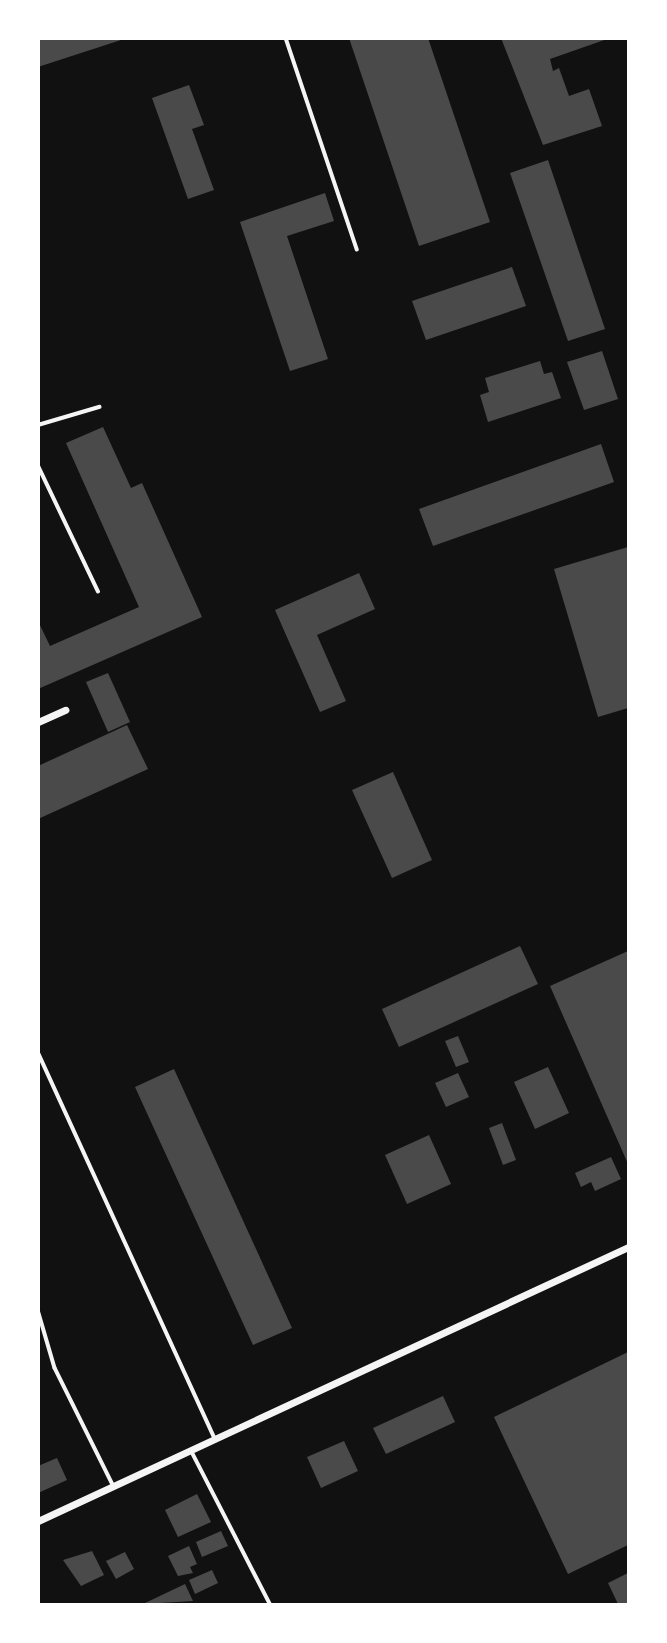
<!DOCTYPE html>
<style>
body{margin:0}
#map{position:relative;width:667px;height:1643px;overflow:hidden;background:#111;font-family:"Alegreya Sans",sans-serif}
div>[style]{position:absolute}
[style*='--x']{left:calc(var(--x)*1px);top:calc(var(--y)*1px);width:calc(var(--w)*1px);rotate:calc(var(--a)*1deg)}
.building>*{inset:0;background:#4a4a4a}
.service>*{height:3.5px;margin:-1.75px;padding:0 1.75px;transform-origin:1.75px;border-radius:1.75px;background:#f5f5f5}
.minor>*{height:7px;margin:-3.5px;padding:0 3.5px;transform-origin:3.5px;border-radius:3.5px;background:#f5f5f5}
span{translate:-50% -50%;white-space:nowrap;text-align:center;line-height:1.15;-webkit-text-stroke:5px #fff;paint-order:stroke}
.frame{position:absolute;inset:0;border:40px solid #fff;pointer-events:none}
</style>
<div id="map">
<div class="building">
<div style="clip-path:polygon(38px 38px,124px 38px,124px 39px,38px 67px)"></div>
<div style="clip-path:polygon(349px 38px,428px 38px,490px 222px,419px 246px)"></div>
<div style="clip-path:polygon(501px 38px,610px 38px,550px 59px,553px 71px,559px 68px,569px 96px,589px 89px,602px 126px,543px 145px)"></div>
<div style="clip-path:polygon(189px 85px,204px 125px,192px 129px,214px 190px,188px 199px,152px 98px)"></div>
<div style="clip-path:polygon(548px 160px,605px 329px,568px 341px,510px 173px)"></div>
<div style="clip-path:polygon(325px 193px,334px 221px,287px 236px,328px 359px,290px 371px,240px 222px)"></div>
<div style="clip-path:polygon(512px 267px,526px 306px,426px 340px,412px 301px)"></div>
<div style="clip-path:polygon(602px 351px,618px 399px,584px 410px,567px 362px)"></div>
<div style="clip-path:polygon(540px 361px,544px 374px,552px 372px,561px 398px,488px 422px,480px 395px,489px 392px,485px 378px)"></div>
<div style="clip-path:polygon(103px 427px,131px 488px,142px 483px,202px 617px,38px 689px,38px 621px,50px 646px,139px 607px,66px 443px)"></div>
<div style="clip-path:polygon(601px 444px,614px 482px,433px 546px,419px 509px)"></div>
<div style="clip-path:polygon(628px 547px,628px 708px,598px 717px,554px 569px)"></div>
<div style="clip-path:polygon(359px 573px,375px 609px,317px 635px,346px 701px,320px 712px,275px 610px)"></div>
<div style="clip-path:polygon(108px 673px,130px 722px,108px 732px,86px 682px)"></div>
<div style="clip-path:polygon(127px 725px,148px 769px,38px 819px,38px 766px)"></div>
<div style="clip-path:polygon(393px 772px,432px 860px,392px 878px,352px 790px)"></div>
<div style="clip-path:polygon(520px 946px,538px 984px,399px 1047px,382px 1009px)"></div>
<div style="clip-path:polygon(628px 951px,628px 1164px,550px 986px)"></div>
<div style="clip-path:polygon(458px 1036px,469px 1062px,456px 1067px,445px 1041px)"></div>
<div style="clip-path:polygon(548px 1067px,569px 1113px,535px 1129px,514px 1082px)"></div>
<div style="clip-path:polygon(174px 1069px,292px 1328px,253px 1345px,135px 1087px)"></div>
<div style="clip-path:polygon(458px 1073px,469px 1097px,446px 1107px,435px 1083px)"></div>
<div style="clip-path:polygon(502px 1123px,516px 1160px,503px 1165px,489px 1128px)"></div>
<div style="clip-path:polygon(429px 1135px,451px 1184px,407px 1204px,385px 1155px)"></div>
<div style="clip-path:polygon(611px 1157px,621px 1179px,595px 1191px,591px 1182px,581px 1187px,575px 1173px)"></div>
<div style="clip-path:polygon(628px 1352px,628px 1545px,568px 1574px,494px 1417px)"></div>
<div style="clip-path:polygon(443px 1396px,455px 1422px,386px 1454px,373px 1428px)"></div>
<div style="clip-path:polygon(344px 1441px,358px 1471px,321px 1488px,307px 1457px)"></div>
<div style="clip-path:polygon(57px 1458px,67px 1480px,38px 1493px,38px 1466px)"></div>
<div style="clip-path:polygon(197px 1494px,211px 1522px,178px 1537px,165px 1510px)"></div>
<div style="clip-path:polygon(221px 1531px,228px 1546px,202px 1557px,196px 1542px)"></div>
<div style="clip-path:polygon(189px 1546px,197px 1564px,190px 1567px,193px 1573px,178px 1576px,168px 1556px)"></div>
<div style="clip-path:polygon(92px 1551px,104px 1575px,81px 1586px,63px 1560px)"></div>
<div style="clip-path:polygon(125px 1552px,134px 1569px,116px 1579px,106px 1561px)"></div>
<div style="clip-path:polygon(212px 1570px,218px 1583px,195px 1594px,189px 1580px)"></div>
<div style="clip-path:polygon(628px 1573px,628px 1603px,618px 1604px,608px 1583px)"></div>
<div style="clip-path:polygon(185px 1584px,193px 1601px,143px 1604px)"></div>
</div>
<div class="service">
<div style="--x:286;--y:38;--w:223;--a:71.4"></div>
<div style="--x:38;--y:425;--w:64;--a:-16.4"></div>
<div style="--x:38;--y:465;--w:140;--a:64.5"></div>
<div style="--x:38;--y:1052;--w:423;--a:65.4"></div>
<div style="--x:38;--y:1310;--w:60;--a:73.7"></div>
<div style="--x:55;--y:1368;--w:131;--a:63.6"></div>
<div style="--x:191;--y:1450;--w:173;--a:62.8"></div>
</div>
<div class="minor">
<div style="--x:38;--y:722;--w:30;--a:-24"></div>
<div style="--x:38;--y:1521;--w:651;--a:-24.91"></div>
</div>
<div class="frame"></div>
</div>
